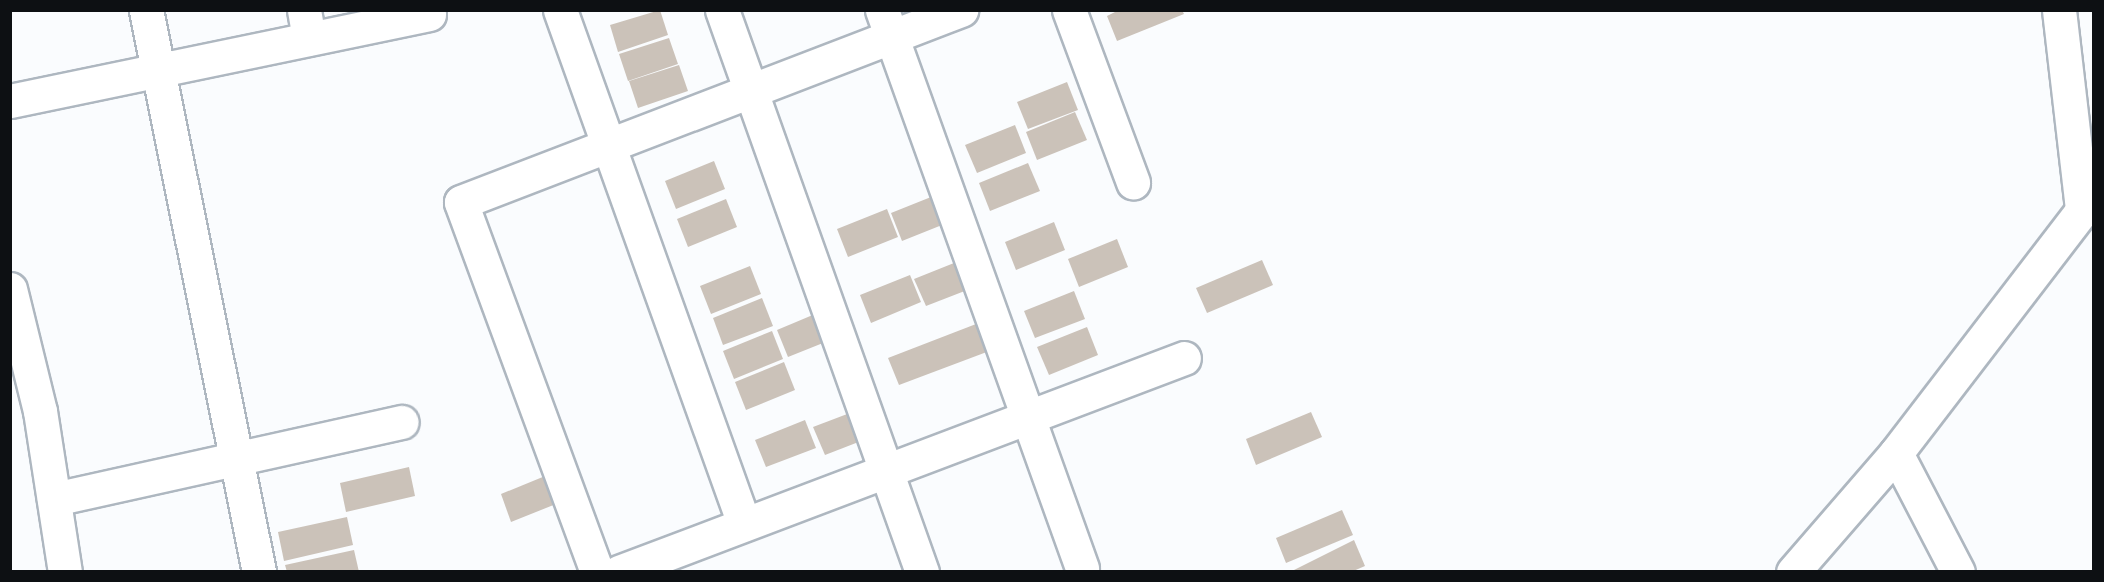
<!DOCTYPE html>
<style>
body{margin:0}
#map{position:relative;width:2104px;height:582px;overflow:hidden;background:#fafcfe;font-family:Bitter,serif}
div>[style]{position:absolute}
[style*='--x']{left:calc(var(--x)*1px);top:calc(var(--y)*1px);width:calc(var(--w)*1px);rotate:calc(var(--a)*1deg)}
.building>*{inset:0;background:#cbc2b9}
.roads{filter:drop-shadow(2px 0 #aeb7c0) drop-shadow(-2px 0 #aeb7c0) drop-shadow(0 2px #aeb7c0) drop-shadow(0 -2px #aeb7c0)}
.minor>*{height:33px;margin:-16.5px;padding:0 16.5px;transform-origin:16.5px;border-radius:16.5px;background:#fff}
.tertiary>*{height:33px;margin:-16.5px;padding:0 16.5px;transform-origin:16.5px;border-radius:16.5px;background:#fff}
span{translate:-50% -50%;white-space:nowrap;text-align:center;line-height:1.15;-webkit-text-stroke:6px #fafcfe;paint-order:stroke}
.frame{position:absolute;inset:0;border:12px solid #0d1013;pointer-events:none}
</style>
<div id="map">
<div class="building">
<div style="clip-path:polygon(660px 10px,668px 35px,618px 52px,610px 25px)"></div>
<div style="clip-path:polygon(1119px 10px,1182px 10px,1184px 14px,1117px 41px,1107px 16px)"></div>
<div style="clip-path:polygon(669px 38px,678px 64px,628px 81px,619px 54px)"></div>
<div style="clip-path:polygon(679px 65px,688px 91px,638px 108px,629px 81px)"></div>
<div style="clip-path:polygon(1067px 82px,1078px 110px,1028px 129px,1017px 102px)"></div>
<div style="clip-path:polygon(1075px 112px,1087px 140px,1037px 160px,1026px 132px)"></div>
<div style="clip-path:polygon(1015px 125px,1026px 153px,977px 173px,965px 145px)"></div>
<div style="clip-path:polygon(714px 161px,725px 189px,676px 209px,665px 181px)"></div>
<div style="clip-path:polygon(1028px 163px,1040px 191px,990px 211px,979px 183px)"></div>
<div style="clip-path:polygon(941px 193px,952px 221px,902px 241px,891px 213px)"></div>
<div style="clip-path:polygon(726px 199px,737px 227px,688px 247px,677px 219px)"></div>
<div style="clip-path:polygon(887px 209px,898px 237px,848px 257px,837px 229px)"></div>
<div style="clip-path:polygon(1054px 222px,1065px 250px,1016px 270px,1005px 242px)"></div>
<div style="clip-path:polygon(1117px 239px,1128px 267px,1079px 287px,1068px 259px)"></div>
<div style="clip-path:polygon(964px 259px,975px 287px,926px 306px,914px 279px)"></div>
<div style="clip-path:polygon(1262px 260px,1273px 285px,1207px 313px,1196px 288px)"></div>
<div style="clip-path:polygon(750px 266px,761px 294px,711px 314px,700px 286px)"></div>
<div style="clip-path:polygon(910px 275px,921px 302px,871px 323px,860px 295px)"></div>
<div style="clip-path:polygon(1074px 291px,1085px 319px,1035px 338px,1024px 311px)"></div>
<div style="clip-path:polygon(762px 298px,773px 326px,723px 345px,713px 318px)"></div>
<div style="clip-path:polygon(827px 309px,838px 337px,788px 357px,777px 330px)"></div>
<div style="clip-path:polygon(989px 319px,1000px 347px,899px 385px,888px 358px)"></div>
<div style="clip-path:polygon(1087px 327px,1098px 355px,1049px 375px,1037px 347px)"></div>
<div style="clip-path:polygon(772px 331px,783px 359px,734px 379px,723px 351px)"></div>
<div style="clip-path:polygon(784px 362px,795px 390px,746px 410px,735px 382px)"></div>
<div style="clip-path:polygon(863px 408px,874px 436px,825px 455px,813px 427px)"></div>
<div style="clip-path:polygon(1311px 412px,1322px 437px,1256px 465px,1246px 439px)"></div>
<div style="clip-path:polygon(805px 420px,816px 448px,766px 467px,755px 440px)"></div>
<div style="clip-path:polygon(409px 467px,415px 496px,346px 512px,340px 483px)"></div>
<div style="clip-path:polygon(550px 474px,561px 502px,511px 522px,501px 494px)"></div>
<div style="clip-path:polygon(1342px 510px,1353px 535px,1286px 563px,1276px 538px)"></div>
<div style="clip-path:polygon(347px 517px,353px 545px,284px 561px,278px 532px)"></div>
<div style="clip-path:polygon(1354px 540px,1365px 566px,1351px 572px,1290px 572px)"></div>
<div style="clip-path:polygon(354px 550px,359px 572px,287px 572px,285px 565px)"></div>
</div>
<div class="roads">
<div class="minor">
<div style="--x:146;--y:10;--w:573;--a:78.63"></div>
<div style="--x:304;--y:10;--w:29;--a:80"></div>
<div style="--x:560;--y:10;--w:546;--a:70.3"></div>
<div style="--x:722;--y:10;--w:597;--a:70.41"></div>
<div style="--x:882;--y:10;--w:593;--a:70.28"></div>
<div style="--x:1069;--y:10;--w:184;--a:69.6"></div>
<div style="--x:2059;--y:10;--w:199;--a:83.4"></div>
<div style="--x:10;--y:101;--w:428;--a:-11.7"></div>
<div style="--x:10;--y:289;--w:126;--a:76.2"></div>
<div style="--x:40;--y:411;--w:163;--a:81.2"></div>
<div style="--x:1896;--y:453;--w:134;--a:62.5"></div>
<div style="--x:54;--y:499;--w:356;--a:-12.5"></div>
<div style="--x:597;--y:572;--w:394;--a:-110.2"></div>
<div style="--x:461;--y:202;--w:536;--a:-21.01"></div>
<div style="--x:619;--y:572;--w:604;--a:-20.74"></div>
</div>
<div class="tertiary">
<div style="--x:1793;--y:572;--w:157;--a:-49.1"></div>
<div style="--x:1896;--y:453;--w:325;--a:-52.5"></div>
</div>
</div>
<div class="frame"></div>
</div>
